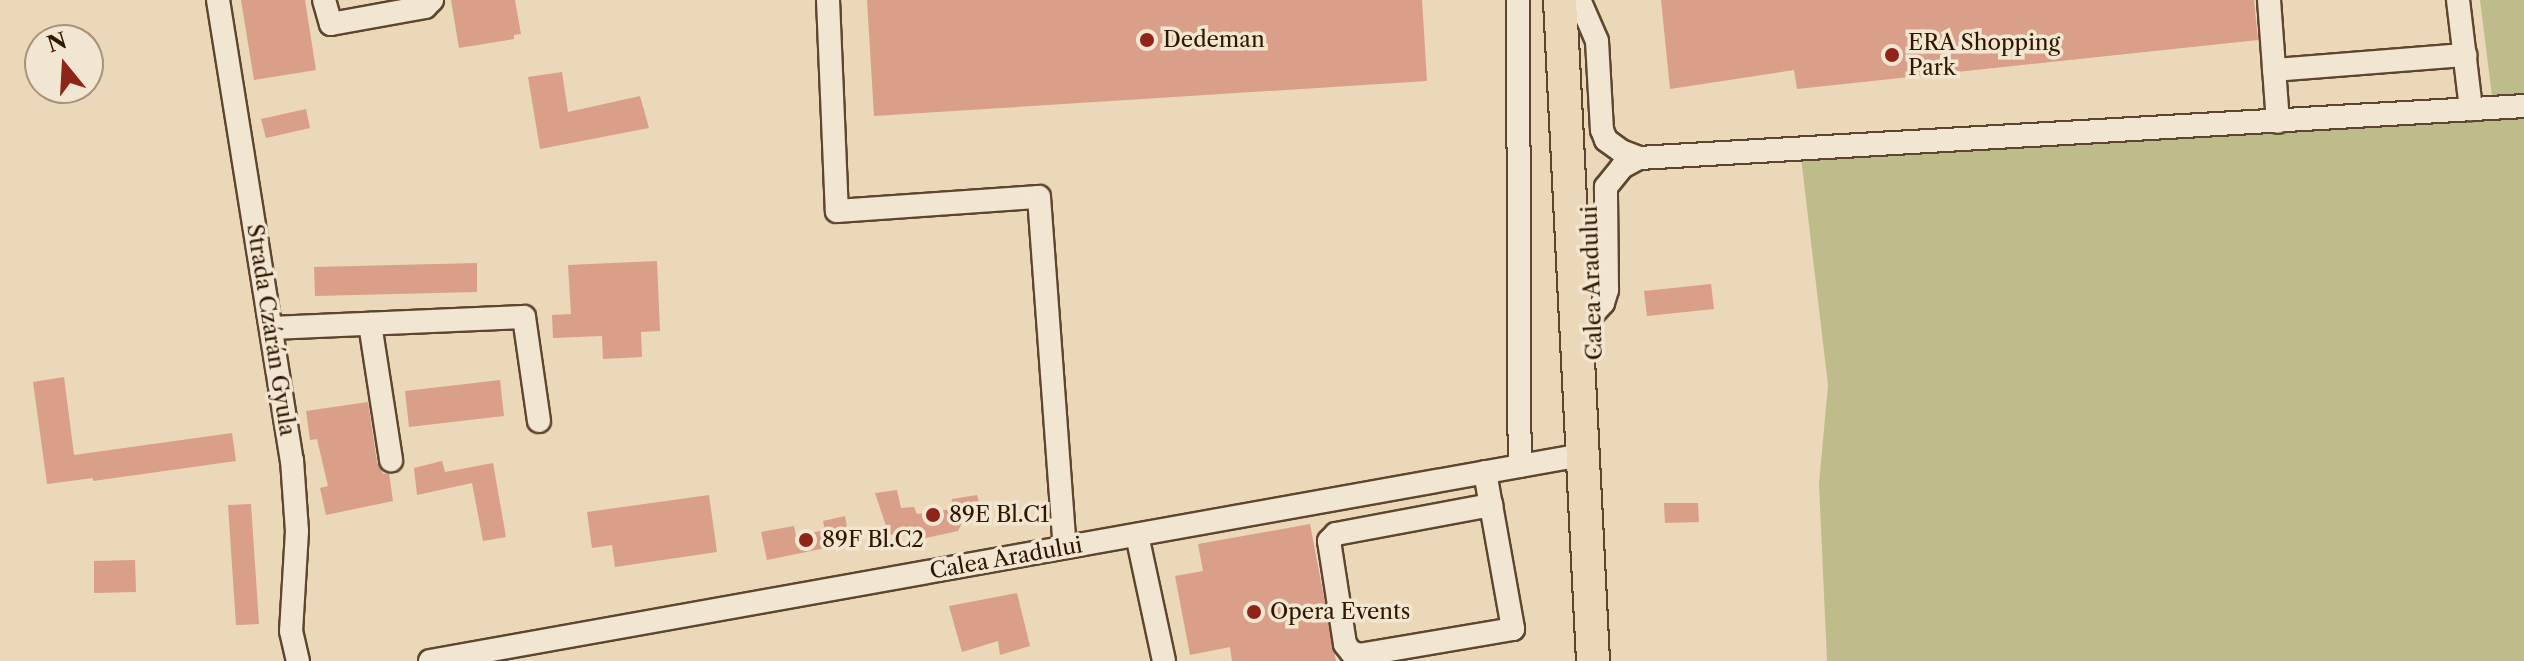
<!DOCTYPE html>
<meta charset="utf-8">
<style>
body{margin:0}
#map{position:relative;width:2524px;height:661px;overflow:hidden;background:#ead8b8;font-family:"Libre Caslon Text",serif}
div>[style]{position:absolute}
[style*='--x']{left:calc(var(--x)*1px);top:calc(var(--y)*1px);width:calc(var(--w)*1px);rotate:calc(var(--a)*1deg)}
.green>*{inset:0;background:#bebc8a}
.building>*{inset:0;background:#d99f88}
.roads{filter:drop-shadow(2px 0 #5e462e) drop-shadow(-2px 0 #5e462e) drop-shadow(0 2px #5e462e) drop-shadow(0 -2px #5e462e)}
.minor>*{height:22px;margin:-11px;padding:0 11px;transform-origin:11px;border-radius:11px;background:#f1e6d1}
.highway>*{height:32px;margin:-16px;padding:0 16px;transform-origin:16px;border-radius:16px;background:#ead8b8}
.dots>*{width:22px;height:22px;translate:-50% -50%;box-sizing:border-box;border:4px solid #f1e6d1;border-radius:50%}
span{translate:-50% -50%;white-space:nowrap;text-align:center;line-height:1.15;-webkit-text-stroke:7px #f1e6d1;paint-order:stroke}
.poi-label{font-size:22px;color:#301600}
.left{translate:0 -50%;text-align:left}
.street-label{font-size:22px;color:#301600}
.north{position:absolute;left:24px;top:24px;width:80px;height:80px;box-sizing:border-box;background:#f1e6d1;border:2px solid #a4937d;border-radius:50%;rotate:342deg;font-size:22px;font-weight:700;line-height:32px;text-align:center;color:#301600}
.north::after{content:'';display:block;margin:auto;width:28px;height:36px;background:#8f2418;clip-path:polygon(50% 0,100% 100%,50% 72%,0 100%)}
</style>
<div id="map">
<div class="green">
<div style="clip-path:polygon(2480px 0,2524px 0,2524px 661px,1827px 661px,1819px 484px,1828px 385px,1800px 149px,2492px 96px)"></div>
</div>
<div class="building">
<div style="clip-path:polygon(241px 0,305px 0,316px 70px,254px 80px)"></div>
<div style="clip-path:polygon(451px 0,515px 0,521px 34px,514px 35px,514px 39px,459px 48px)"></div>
<div style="clip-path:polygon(867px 0,1422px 0,1427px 81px,874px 116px)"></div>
<div style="clip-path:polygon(1661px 0,2254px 0,2258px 40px,1797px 89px,1794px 70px,1670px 89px)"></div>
<div style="clip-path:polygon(562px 72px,568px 112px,640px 96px,649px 128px,540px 149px,528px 77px)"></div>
<div style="clip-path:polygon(306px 109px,310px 128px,266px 138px,261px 119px)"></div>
<div style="clip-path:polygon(657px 261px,660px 331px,641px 332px,642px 357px,603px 359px,602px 336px,553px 338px,552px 315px,571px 314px,568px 265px)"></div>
<div style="clip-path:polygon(477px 263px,477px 292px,315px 296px,314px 267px)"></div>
<div style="clip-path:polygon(1711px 284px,1714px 309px,1647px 316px,1644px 291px)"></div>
<div style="clip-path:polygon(64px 377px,74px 455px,232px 433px,236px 461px,93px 481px,93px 478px,47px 484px,33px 382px)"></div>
<div style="clip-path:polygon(500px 380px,504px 416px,409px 427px,405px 391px)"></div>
<div style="clip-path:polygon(368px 402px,377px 462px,383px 474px,389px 473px,393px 501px,326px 515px,320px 488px,328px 486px,317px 439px,310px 440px,306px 411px)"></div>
<div style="clip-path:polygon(442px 461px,445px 472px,493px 463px,506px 537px,483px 541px,472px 483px,417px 495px,414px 468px)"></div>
<div style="clip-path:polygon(897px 490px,901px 508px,914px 507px,917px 514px,951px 509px,952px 499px,977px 495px,983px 516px,963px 521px,958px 531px,921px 539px,920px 531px,889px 535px,875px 493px)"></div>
<div style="clip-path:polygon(709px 495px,717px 552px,615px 567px,612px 545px,592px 548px,587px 512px)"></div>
<div style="clip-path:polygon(1664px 503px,1698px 503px,1699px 522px,1665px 523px)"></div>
<div style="clip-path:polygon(251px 504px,259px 624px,236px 625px,228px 505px)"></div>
<div style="clip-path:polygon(845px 516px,850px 543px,767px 560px,761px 532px,794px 526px,796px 536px,825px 530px,823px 521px)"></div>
<div style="clip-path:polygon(1310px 524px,1336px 661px,1232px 661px,1230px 647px,1190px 655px,1175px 576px,1203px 571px,1198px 544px)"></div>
<div style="clip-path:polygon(135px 560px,136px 592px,94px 593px,94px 561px)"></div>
<div style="clip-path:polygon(1017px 593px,1030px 646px,1000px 655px,998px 641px,962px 652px,949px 606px)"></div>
</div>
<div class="roads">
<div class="minor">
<div style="--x:218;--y:0;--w:466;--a:80.9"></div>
<div style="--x:292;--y:460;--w:71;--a:86"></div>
<div style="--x:297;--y:531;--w:100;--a:93.4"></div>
<div style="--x:291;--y:631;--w:31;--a:77"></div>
<div style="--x:324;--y:0;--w:25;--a:74"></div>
<div style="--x:331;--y:24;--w:96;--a:-10.3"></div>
<div style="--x:425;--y:7;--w:10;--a:-45"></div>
<div style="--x:828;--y:0;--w:211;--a:87.6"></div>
<div style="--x:837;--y:211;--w:202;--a:-4"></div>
<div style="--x:1039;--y:197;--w:351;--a:85.8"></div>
<div style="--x:1518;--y:0;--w:466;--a:89.8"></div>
<div style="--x:2269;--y:0;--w:122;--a:85.8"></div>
<div style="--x:2458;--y:0;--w:110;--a:83.2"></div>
<div style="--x:1581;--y:4;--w:40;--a:66.6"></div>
<div style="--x:1597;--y:41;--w:89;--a:86.8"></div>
<div style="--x:1602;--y:130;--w:11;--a:68"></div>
<div style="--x:1606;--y:140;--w:19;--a:36"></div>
<div style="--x:1621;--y:151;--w:19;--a:21"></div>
<div style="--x:1639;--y:158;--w:887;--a:-3.36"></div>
<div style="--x:2274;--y:70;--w:192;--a:-4.5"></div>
<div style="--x:1593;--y:314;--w:15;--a:-48"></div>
<div style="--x:1603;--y:303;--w:14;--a:-73"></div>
<div style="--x:1607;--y:290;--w:103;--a:-90.6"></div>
<div style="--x:1606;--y:187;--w:26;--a:-51"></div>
<div style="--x:1622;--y:167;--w:19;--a:-28"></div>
<div style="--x:370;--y:324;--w:138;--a:81.2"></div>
<div style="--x:271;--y:328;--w:253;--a:-2.5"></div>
<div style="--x:524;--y:317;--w:105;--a:81.8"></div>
<div style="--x:1485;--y:472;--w:34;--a:80"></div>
<div style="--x:1491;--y:505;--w:126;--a:79.9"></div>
<div style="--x:1513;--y:629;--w:155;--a:170.4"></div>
<div style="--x:1360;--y:655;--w:9;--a:-162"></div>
<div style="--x:1351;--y:652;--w:10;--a:-127"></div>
<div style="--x:1345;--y:644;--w:104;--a:-98.8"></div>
<div style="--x:1329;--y:541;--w:10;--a:-45"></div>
<div style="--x:1336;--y:534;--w:158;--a:-10.6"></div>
<div style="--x:1137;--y:535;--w:129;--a:77.9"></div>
<div style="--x:430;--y:661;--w:1170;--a:-10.14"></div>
</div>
<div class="highway">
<div style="--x:1560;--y:0;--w:662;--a:87.14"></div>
</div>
</div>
<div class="dots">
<div style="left:1147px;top:40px;background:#8f2418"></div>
<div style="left:1892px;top:55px;background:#8f2418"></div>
<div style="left:933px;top:515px;background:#8f2418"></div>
<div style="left:806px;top:540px;background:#8f2418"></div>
<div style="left:1254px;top:612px;background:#8f2418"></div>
</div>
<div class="poi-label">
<span class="left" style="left:1163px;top:40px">Dedeman</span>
<span class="left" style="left:1908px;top:55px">ERA Shopping<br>Park</span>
<span class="left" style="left:949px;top:515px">89E Bl.C1</span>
<span class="left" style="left:822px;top:540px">89F Bl.C2</span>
<span class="left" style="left:1270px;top:612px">Opera Events</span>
</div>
<div class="street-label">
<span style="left:1592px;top:283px;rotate:-92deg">Calea Aradului</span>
<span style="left:271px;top:330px;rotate:81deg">Strada Czárán Gyula</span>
<span style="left:1006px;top:558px;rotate:-10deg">Calea Aradului</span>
</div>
<div class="north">N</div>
</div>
